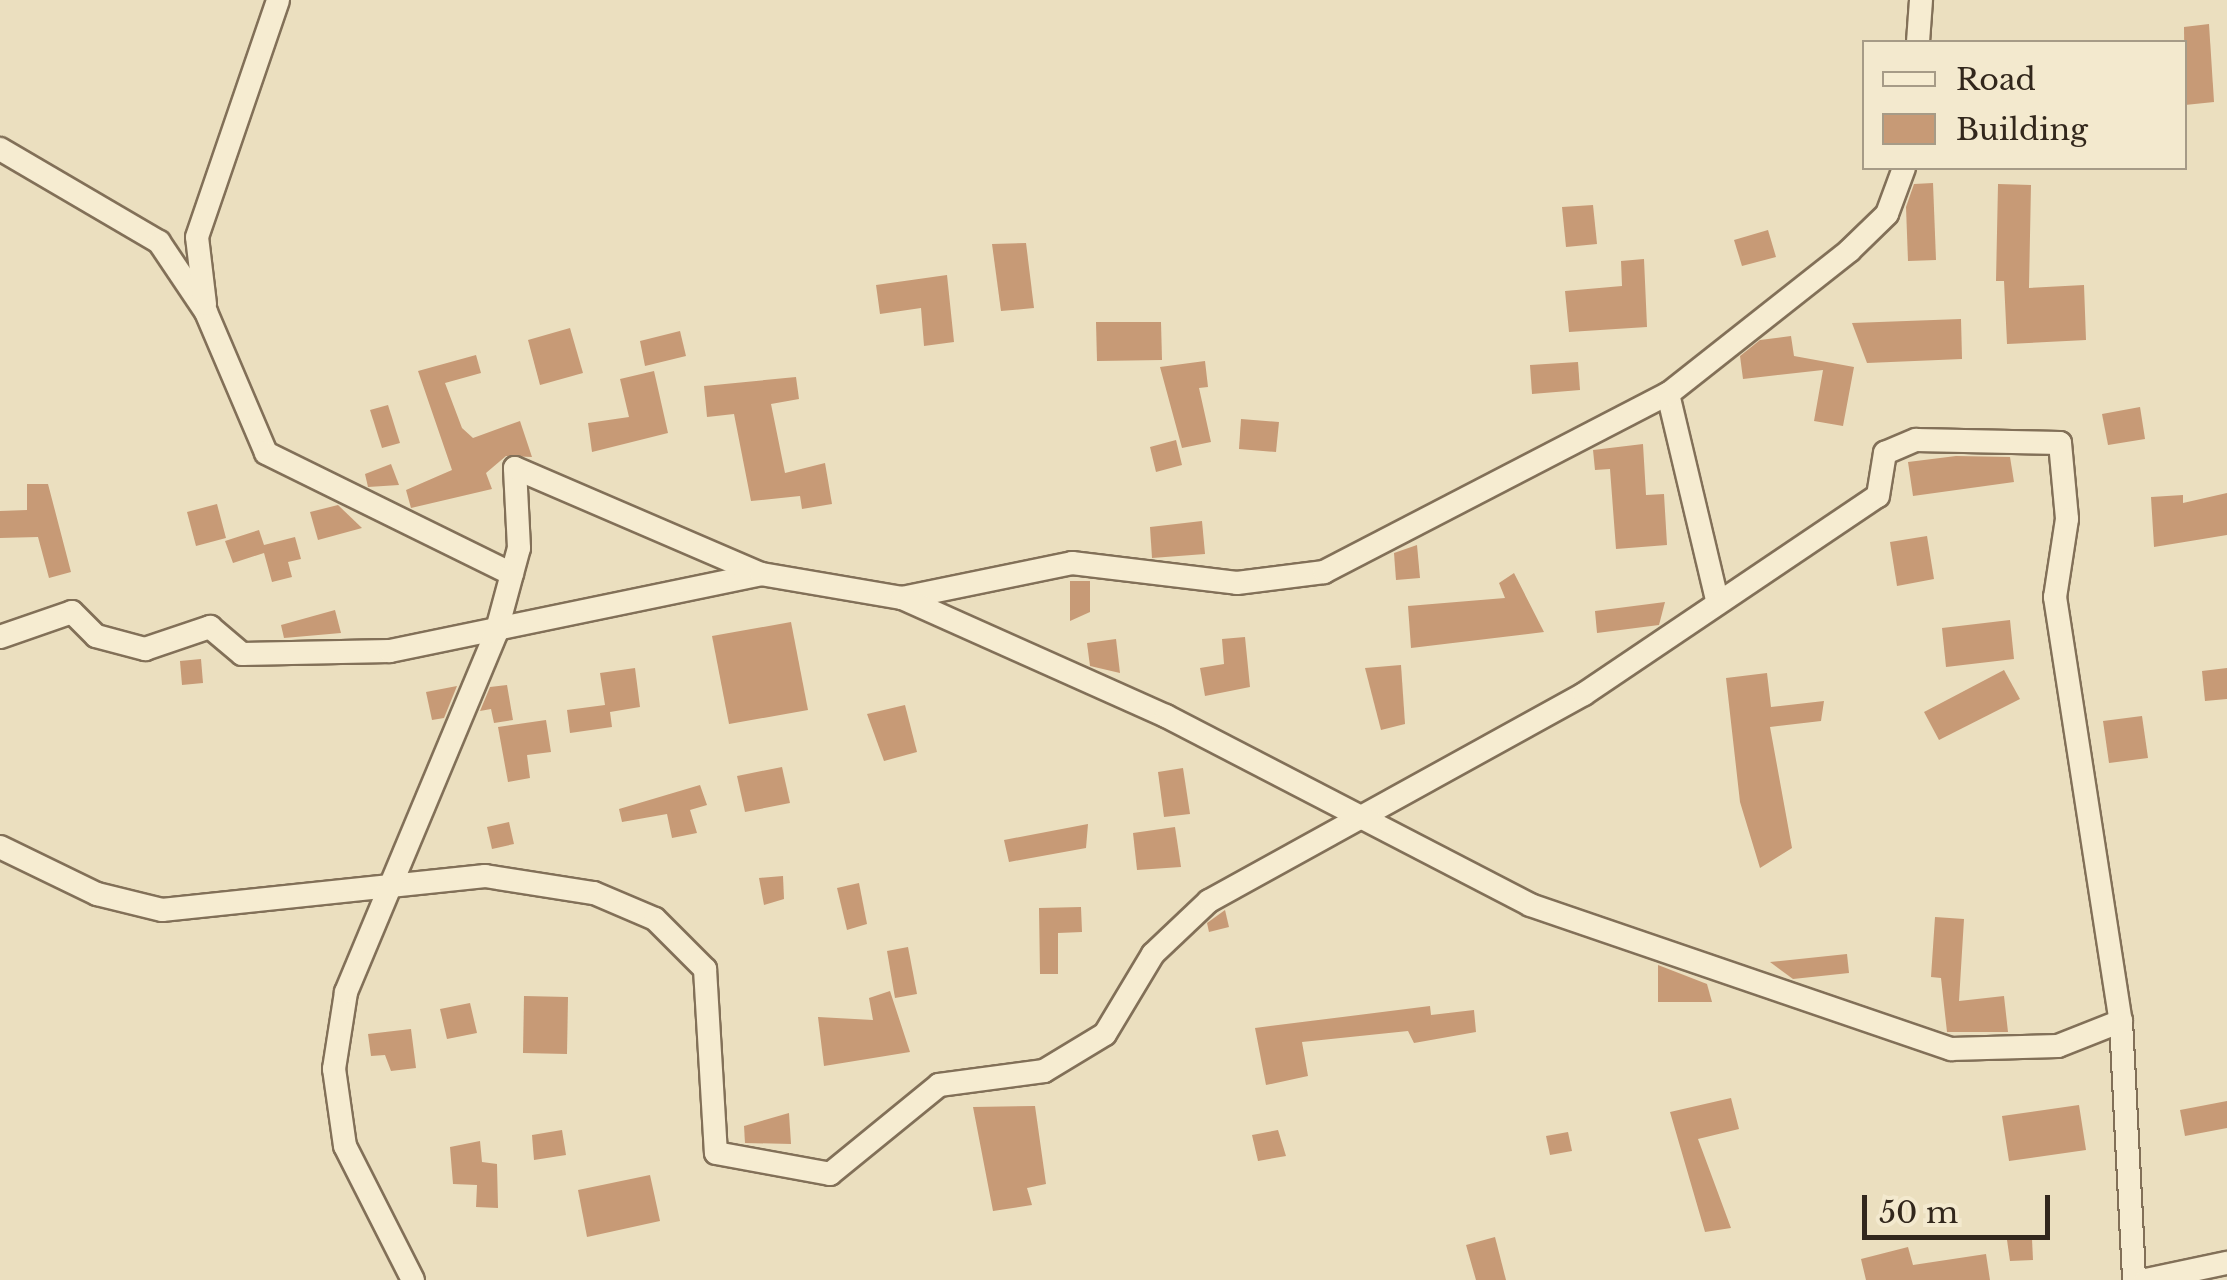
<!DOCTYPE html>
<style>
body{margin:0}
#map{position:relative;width:2227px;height:1280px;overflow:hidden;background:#ebdfbf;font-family:"Libre Baskerville",serif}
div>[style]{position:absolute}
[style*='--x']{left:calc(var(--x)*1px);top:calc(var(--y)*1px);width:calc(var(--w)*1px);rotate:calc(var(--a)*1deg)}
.building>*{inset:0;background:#c79a76}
.roads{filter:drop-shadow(2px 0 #827058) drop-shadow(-2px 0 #827058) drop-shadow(0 2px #827058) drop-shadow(0 -2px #827058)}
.minor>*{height:22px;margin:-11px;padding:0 11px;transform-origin:11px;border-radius:11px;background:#f6ecd1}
span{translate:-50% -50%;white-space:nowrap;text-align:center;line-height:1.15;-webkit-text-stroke:8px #f3e9ce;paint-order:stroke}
.legend{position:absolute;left:1862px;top:40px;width:325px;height:130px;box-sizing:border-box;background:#f3e9ce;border:2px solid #a69b87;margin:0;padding:12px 18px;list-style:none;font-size:30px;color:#32271c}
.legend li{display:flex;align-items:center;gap:20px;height:50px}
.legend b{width:50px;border:2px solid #a69b87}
.scale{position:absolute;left:1862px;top:1195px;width:188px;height:45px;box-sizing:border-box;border:5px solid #32271c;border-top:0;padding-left:12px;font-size:30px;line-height:35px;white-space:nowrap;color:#32271c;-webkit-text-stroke:8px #f3e9ce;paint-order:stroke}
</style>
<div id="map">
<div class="building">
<div style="clip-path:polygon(2209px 24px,2214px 102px,2185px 105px,2184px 27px)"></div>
<div style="clip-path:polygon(1933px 183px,1936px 260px,1908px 261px,1906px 207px,1914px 184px)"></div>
<div style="clip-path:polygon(1998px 184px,2031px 185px,2029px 288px,2084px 285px,2086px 340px,2007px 344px,2004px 281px,1996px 281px)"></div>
<div style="clip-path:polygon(1593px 205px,1597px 244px,1566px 247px,1562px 207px)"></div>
<div style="clip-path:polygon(1768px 230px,1776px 257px,1742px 266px,1734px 240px)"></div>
<div style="clip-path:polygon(1026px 243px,1034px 308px,1001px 311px,992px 244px)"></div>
<div style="clip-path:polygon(1644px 259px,1647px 327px,1569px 332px,1565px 291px,1622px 286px,1621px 261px)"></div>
<div style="clip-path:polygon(947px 275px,954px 342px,924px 346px,921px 308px,880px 314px,876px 285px)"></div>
<div style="clip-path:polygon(1961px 319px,1962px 359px,1867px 363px,1852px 323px)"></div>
<div style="clip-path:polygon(1096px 322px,1161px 322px,1162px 360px,1097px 361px)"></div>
<div style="clip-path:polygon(570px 328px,583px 373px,540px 385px,528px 340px)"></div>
<div style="clip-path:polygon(680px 331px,686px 356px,645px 366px,640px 341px)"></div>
<div style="clip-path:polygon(1791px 336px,1794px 356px,1854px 367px,1843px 426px,1814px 421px,1823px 370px,1743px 379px,1740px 356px,1760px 340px)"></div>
<div style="clip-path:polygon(476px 355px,481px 373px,445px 383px,462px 428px,473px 438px,520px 421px,532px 457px,506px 456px,486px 473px,492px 489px,411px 508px,406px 490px,452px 470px,418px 371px)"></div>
<div style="clip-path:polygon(1205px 361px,1208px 387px,1199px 388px,1211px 442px,1182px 448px,1160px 367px)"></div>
<div style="clip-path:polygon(1578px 362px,1580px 390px,1532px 394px,1530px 365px)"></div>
<div style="clip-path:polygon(654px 371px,668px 433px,592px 452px,588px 423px,629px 417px,620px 379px)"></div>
<div style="clip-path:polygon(796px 377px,799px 399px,771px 404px,785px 473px,825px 463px,832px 504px,802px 509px,800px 496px,751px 501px,734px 414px,707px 417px,704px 386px)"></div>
<div style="clip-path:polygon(388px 405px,400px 443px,382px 448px,370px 410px)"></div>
<div style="clip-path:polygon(2140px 407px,2145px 439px,2108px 445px,2102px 414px)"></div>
<div style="clip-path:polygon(1241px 419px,1279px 422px,1276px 452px,1239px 449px)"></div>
<div style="clip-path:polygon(1176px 440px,1182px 465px,1156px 472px,1150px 447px)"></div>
<div style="clip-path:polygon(1643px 444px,1646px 495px,1664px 494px,1667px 545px,1616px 549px,1610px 469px,1595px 470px,1593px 450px)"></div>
<div style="clip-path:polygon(1956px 456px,2010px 457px,2014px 482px,1913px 496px,1908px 462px)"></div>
<div style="clip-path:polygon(391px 464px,399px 485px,368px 487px,365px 474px)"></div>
<div style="clip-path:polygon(27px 484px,48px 484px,71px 572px,49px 578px,38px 537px,0 538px,0 511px,27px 510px)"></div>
<div style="clip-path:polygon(2227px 493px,2227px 535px,2154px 547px,2151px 497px,2183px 495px,2183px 503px)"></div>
<div style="clip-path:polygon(217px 504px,226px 538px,196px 546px,187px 512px)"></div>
<div style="clip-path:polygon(338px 505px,362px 528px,318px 540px,310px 512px)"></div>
<div style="clip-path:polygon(1202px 521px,1205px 554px,1152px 558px,1150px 527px)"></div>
<div style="clip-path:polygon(259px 530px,264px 545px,295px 537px,301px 559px,288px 562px,292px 577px,272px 582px,264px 553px,233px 563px,225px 541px)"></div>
<div style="clip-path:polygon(1927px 536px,1934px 579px,1897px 586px,1890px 542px)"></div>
<div style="clip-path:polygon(1417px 545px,1420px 578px,1396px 580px,1394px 553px)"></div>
<div style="clip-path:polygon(1514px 573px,1544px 632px,1411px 648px,1408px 606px,1505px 598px,1499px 583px)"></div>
<div style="clip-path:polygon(1070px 581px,1090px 581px,1090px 612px,1070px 621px)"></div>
<div style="clip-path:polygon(1665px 602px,1659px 625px,1597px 633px,1595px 611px)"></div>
<div style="clip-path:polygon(335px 610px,341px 633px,284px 638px,281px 625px)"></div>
<div style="clip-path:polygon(2010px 620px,2014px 659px,1946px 667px,1942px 628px)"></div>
<div style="clip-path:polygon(791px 622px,808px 710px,729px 724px,712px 636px)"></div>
<div style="clip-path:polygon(1245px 637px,1250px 687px,1205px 696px,1200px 668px,1224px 664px,1222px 639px)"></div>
<div style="clip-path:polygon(1116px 639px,1120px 673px,1090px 666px,1087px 643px)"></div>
<div style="clip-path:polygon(201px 659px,203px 683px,182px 685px,180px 661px)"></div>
<div style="clip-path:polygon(1401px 665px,1405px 724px,1381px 730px,1365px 668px)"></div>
<div style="clip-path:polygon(635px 668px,640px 707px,610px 712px,612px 727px,570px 733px,567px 710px,605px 705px,600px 673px)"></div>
<div style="clip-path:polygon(2227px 668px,2227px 699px,2205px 701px,2202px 671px)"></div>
<div style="clip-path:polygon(2004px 670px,2020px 699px,1939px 740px,1924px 712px)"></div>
<div style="clip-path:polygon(1767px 673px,1771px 707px,1824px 701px,1821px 721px,1770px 727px,1792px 848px,1760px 868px,1740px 802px,1726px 678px)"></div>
<div style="clip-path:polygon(507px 685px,513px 720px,494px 723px,491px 709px,480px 711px,490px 687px)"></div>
<div style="clip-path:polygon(457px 686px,444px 718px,432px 720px,426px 692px)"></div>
<div style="clip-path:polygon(905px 705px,917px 752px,884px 761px,867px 714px)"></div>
<div style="clip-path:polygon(2142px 716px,2148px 758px,2109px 763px,2103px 721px)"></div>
<div style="clip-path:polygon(546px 720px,551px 752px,527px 755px,530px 778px,508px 782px,498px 727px)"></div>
<div style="clip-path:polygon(782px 767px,790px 803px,745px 812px,737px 776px)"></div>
<div style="clip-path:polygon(1183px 768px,1190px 814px,1164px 817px,1158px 772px)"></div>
<div style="clip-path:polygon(700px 785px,707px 805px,690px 810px,697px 833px,672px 838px,667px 814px,622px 822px,619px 809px)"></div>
<div style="clip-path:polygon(509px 822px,514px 844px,492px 849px,487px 827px)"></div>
<div style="clip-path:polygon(1088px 824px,1086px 848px,1009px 862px,1004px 840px)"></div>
<div style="clip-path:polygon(1175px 827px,1181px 867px,1137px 870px,1133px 833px)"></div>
<div style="clip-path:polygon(783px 876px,784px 899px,764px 905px,759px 878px)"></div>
<div style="clip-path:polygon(859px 883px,867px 924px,847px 930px,837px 888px)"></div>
<div style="clip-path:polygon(1081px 907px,1082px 932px,1058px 933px,1058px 974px,1040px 974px,1039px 908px)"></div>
<div style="clip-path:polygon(1225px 910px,1229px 927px,1209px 932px,1207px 923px)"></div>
<div style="clip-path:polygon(1935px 917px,1964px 919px,1959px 1001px,2004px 996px,2008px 1032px,1947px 1032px,1941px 978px,1931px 977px)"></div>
<div style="clip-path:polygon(908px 947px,917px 994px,895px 998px,887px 951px)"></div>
<div style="clip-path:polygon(1847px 954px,1849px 973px,1793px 979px,1770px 962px)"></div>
<div style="clip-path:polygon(1658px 965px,1707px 984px,1712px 1002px,1658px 1002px)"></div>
<div style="clip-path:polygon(890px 991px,910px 1052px,824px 1066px,818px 1017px,873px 1020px,869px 998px)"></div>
<div style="clip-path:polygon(524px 996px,568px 997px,567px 1054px,523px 1053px)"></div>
<div style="clip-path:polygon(470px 1003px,477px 1033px,447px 1039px,440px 1009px)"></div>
<div style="clip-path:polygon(1430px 1006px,1431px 1015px,1474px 1010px,1476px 1032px,1414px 1043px,1408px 1031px,1302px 1042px,1308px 1076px,1266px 1085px,1255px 1028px)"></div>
<div style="clip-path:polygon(411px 1029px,416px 1068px,391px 1071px,385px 1055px,371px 1056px,368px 1034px)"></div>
<div style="clip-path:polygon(1731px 1098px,1739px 1129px,1698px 1139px,1731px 1228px,1705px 1232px,1670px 1112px)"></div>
<div style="clip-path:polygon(2227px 1101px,2227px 1128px,2185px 1136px,2180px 1110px)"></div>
<div style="clip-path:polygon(2079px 1105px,2086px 1150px,2009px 1161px,2002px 1116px)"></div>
<div style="clip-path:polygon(1035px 1106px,1046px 1184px,1027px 1188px,1032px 1205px,993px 1211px,973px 1107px)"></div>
<div style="clip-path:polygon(789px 1113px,791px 1144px,745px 1143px,744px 1126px)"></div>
<div style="clip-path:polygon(562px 1130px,566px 1155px,534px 1160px,532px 1135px)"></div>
<div style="clip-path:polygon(1278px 1130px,1286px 1156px,1258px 1161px,1252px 1135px)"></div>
<div style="clip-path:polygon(1568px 1132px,1572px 1151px,1550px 1155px,1546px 1136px)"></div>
<div style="clip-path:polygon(480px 1141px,482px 1162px,497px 1164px,498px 1208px,476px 1207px,477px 1185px,453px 1184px,450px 1147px)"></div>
<div style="clip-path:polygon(650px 1175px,660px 1221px,587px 1237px,578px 1190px)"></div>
<div style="clip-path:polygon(1495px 1237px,1506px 1280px,1476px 1280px,1466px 1245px)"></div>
<div style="clip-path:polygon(2032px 1239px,2033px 1260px,2010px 1261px,2007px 1240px)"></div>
<div style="clip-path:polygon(1908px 1247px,1913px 1265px,1986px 1254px,1990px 1280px,1866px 1280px,1861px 1259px)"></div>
</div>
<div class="roads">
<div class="minor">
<div style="--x:1918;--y:42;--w:42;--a:-85.9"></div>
<div style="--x:0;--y:149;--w:184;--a:30.3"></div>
<div style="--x:159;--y:242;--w:84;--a:56.1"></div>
<div style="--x:206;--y:312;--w:153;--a:66.9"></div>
<div style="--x:266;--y:453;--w:274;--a:26.2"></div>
<div style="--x:205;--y:304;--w:67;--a:-96.8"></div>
<div style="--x:197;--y:237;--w:250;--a:-71.1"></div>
<div style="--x:1668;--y:394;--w:212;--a:76.6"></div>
<div style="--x:902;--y:598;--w:174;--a:-11.6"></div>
<div style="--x:1072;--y:563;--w:166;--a:6.9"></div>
<div style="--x:1237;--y:583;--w:88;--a:-7.2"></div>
<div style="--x:1324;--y:572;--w:387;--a:-27.4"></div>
<div style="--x:1668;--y:394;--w:231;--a:-38.3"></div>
<div style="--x:1849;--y:251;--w:53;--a:-44.2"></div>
<div style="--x:1887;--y:214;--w:49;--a:-69.7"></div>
<div style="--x:0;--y:637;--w:76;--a:-19.1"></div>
<div style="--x:72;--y:612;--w:34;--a:45"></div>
<div style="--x:96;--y:636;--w:51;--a:14.9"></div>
<div style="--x:145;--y:649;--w:69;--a:-18.7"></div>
<div style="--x:210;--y:627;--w:42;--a:40.2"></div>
<div style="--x:242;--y:654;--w:148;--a:-1.2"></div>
<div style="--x:390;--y:651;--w:379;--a:-11.7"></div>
<div style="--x:0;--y:847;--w:108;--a:25.9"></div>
<div style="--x:97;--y:894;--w:67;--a:13.8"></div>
<div style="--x:162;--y:910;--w:325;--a:-6"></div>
<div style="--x:485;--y:876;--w:110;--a:8.9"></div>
<div style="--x:594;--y:893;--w:66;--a:23.1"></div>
<div style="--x:655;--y:919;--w:71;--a:45"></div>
<div style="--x:705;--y:969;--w:184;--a:86.6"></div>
<div style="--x:716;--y:1153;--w:116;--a:10.4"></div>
<div style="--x:830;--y:1174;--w:141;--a:-39.2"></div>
<div style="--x:939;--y:1085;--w:106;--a:-7.6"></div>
<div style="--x:1044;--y:1071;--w:71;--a:-31.2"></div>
<div style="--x:1105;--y:1034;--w:93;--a:-59"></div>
<div style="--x:1153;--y:954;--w:77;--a:-43.4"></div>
<div style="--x:1209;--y:901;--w:428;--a:-28.9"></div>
<div style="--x:1584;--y:694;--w:354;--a:-34"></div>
<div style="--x:1878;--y:496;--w:44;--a:-80.8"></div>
<div style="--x:1885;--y:453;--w:34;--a:-23"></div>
<div style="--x:1916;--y:440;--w:144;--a:1.2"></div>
<div style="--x:2060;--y:443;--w:76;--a:84.7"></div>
<div style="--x:2067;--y:519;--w:79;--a:98.7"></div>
<div style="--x:2055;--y:597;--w:429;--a:81.2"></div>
<div style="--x:2121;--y:1021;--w:259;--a:87.1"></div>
<div style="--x:413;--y:1280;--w:150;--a:-116.9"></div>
<div style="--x:345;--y:1146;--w:78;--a:-98.1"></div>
<div style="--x:334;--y:1069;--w:78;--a:-81.1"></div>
<div style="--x:346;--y:992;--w:389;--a:-67.3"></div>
<div style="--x:496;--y:633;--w:88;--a:-74.9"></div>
<div style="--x:519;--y:548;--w:80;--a:-92.9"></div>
<div style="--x:515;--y:468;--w:268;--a:23.3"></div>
<div style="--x:761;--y:574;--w:143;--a:9.7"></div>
<div style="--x:902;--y:598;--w:289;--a:24.1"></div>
<div style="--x:1166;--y:716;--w:410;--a:27.4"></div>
<div style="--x:1530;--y:905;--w:445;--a:18.9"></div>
<div style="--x:1951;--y:1049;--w:107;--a:-1.6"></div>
<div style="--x:2058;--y:1046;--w:68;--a:-21.6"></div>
<div style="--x:2146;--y:1280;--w:83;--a:-11.9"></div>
</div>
</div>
<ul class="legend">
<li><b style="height:12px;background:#f6ecd1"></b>Road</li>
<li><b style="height:28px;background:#c79a76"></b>Building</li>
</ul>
<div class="scale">50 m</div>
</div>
